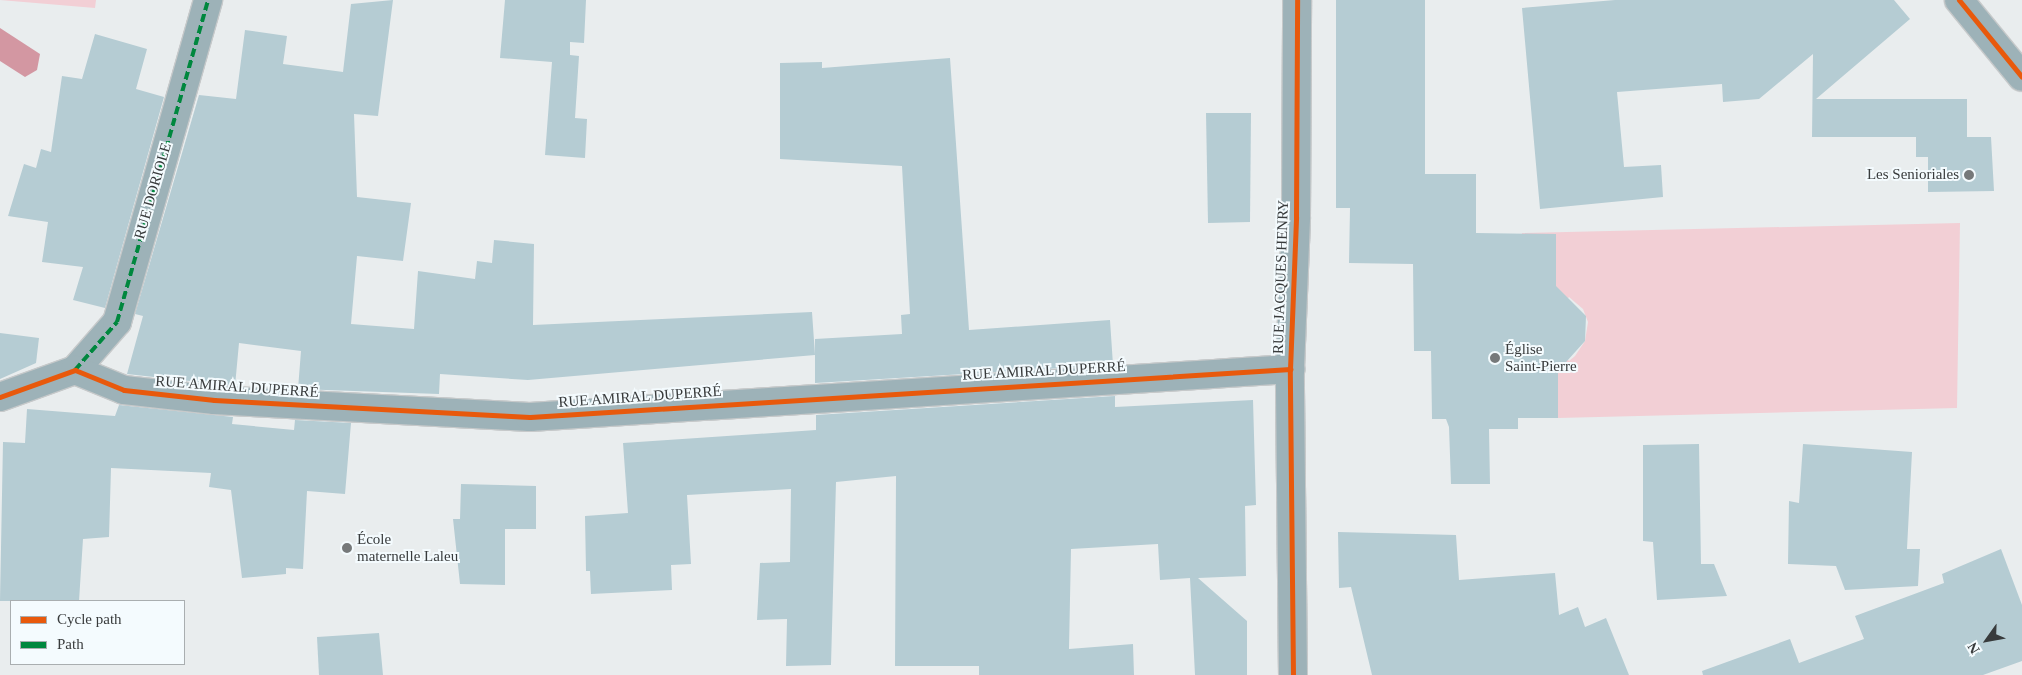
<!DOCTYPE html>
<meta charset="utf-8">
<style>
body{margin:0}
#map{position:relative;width:2022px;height:675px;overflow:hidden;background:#e9edee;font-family:"Times New Roman",serif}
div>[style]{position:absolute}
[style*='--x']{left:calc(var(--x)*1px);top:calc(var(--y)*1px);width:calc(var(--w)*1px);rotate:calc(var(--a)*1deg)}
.green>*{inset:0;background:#f2cfd5}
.water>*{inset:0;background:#d397a2}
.building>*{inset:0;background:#b5ccd3}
.roads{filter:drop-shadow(1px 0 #c6c9ca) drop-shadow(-1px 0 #c6c9ca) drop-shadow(0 1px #c6c9ca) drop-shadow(0 -1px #c6c9ca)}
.minor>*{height:28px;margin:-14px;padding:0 14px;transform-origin:14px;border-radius:14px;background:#9db2b8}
.quiet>*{height:4px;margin-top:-2px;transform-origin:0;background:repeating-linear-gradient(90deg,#00873e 0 8px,transparent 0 12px)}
.cycleway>*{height:5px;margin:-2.5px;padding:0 2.5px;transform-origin:2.5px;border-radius:2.5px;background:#e8590c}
.dots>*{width:14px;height:14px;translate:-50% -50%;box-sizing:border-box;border:2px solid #f4fbfe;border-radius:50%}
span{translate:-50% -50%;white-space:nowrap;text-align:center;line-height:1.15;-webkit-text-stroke:4px #f4fbfe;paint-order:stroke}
.poi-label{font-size:15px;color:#383b3c}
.right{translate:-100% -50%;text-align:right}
.left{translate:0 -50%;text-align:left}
.street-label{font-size:15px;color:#383b3c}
.legend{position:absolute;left:10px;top:600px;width:175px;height:65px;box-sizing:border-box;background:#f4fbfe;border:1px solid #a9aeb0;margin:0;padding:6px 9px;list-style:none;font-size:15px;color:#383b3c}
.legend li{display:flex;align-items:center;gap:10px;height:25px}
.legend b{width:25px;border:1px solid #a9aeb0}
.north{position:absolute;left:1962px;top:615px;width:50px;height:50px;-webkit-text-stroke:4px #f4fbfe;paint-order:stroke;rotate:238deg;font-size:14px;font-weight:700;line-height:20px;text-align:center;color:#383b3c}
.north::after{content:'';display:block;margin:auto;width:18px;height:22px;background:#383b3c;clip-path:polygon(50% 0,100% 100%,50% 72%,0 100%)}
</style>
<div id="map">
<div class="green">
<div style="clip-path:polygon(0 0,96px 0,95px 8px)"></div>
<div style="clip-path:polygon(1960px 223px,1957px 408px,1558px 418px,1558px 358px,1564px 355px,1569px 361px,1575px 356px,1585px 341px,1588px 322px,1583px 309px,1569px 297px,1564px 303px,1556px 297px,1556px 243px,1521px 242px,1522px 233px)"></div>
</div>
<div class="water">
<div style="clip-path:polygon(0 28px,40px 54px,37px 70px,25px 77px,0 61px)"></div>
</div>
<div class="building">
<div style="clip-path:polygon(393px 0,378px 116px,354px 114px,357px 197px,411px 203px,403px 261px,357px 256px,351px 324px,414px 329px,418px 271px,475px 279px,477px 261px,492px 263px,494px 240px,534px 244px,533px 325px,812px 312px,815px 355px,528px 380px,440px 374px,439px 394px,298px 389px,301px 351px,239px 343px,235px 386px,127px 374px,143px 316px,135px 314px,199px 95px,236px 99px,245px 30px,287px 36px,283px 64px,343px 72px,351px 4px)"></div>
<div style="clip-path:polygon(505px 0,586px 0,584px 43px,570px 42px,570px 55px,579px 56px,575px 118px,587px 119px,585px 158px,545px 155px,552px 62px,500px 58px)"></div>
<div style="clip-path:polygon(1336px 0,1425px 0,1425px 174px,1476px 174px,1476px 233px,1556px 234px,1556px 286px,1586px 316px,1585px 341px,1558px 371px,1558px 418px,1518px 418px,1518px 429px,1489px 429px,1490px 484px,1451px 484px,1449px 427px,1446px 419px,1432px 419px,1431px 351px,1414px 351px,1413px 264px,1349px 263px,1350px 208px,1336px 208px)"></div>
<div style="clip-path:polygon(1615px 0,1894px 0,1910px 19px,1816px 99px,1967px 99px,1967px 137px,1991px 137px,1994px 191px,1928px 192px,1928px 157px,1916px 157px,1916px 137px,1812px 137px,1813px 54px,1759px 99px,1723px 102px,1722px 84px,1617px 92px,1624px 167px,1661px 165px,1663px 197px,1540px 209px,1522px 8px)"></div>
<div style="clip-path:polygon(95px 34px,147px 49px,136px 89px,164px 97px,105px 308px,73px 300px,83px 267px,42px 262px,48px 222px,8px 216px,24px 164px,36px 168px,41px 149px,51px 152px,62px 76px,82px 79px)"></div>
<div style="clip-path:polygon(950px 58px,969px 330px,1110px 320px,1113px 365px,815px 383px,815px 339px,902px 334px,901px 315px,910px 314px,902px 166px,780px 159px,780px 63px,822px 62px,822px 68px)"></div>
<div style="clip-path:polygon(1206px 113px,1251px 113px,1250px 222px,1208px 223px)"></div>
<div style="clip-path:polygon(0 333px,39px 338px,36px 363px,0 379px)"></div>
<div style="clip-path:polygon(1115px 396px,1115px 407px,1253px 400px,1256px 505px,1245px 506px,1246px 576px,1198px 578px,1247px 621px,1247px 675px,1195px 675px,1190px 578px,1160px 580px,1158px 544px,1071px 549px,1069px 649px,1133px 644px,1134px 675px,979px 675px,979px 666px,895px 666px,896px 476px,836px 482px,831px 665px,786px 666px,787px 619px,757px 620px,760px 563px,790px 562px,791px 489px,687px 495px,691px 564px,671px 565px,672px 590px,591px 594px,590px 571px,586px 571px,585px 516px,628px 513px,623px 443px,816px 430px,816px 415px)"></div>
<div style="clip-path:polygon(119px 405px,233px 417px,232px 424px,294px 430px,295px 420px,351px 423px,345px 494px,307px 491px,303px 569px,286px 568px,286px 574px,242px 578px,231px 490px,209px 487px,211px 473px,111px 468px,109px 537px,83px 539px,79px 601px,0 601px,3px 442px,25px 443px,27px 409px,115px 416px)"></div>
<div style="clip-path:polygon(1699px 444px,1701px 564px,1714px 564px,1727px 596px,1657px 600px,1653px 542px,1643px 541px,1643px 445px)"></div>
<div style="clip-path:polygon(1803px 444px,1912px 452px,1907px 549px,1920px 549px,1918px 586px,1845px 590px,1836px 566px,1788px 564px,1789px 501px,1799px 503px)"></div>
<div style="clip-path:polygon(461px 484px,536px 486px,536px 529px,505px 529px,505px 585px,460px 584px,453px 519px,460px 519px)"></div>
<div style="clip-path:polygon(1338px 532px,1456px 535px,1459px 580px,1555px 573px,1559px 615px,1578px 607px,1585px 627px,1606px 618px,1629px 675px,1372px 675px,1351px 587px,1339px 588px)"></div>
<div style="clip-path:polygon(2001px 549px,2022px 605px,2022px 661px,1983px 675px,1703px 675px,1702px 671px,1790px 639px,1799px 663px,1864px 639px,1855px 616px,1944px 583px,1942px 574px)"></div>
<div style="clip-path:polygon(379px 633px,383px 675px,319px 675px,317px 637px)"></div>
</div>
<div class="roads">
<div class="minor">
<div style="--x:1959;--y:0;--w:99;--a:50.7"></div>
<div style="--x:75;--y:370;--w:64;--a:-48.8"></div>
<div style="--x:117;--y:322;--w:335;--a:-74.2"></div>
<div style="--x:0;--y:397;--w:80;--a:-19.8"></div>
<div style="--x:75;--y:370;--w:53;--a:22.2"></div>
<div style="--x:124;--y:390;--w:91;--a:6.3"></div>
<div style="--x:214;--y:400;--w:316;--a:3.1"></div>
<div style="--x:530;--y:417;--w:762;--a:-3.61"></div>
<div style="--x:1293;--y:675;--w:306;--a:-90.6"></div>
<div style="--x:1290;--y:369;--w:152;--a:-87.7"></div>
<div style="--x:1296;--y:217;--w:217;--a:-89.7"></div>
</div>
</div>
<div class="quiet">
<div style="--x:75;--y:370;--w:64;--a:-48.8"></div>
<div style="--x:117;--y:322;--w:335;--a:-74.2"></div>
</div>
<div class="cycleway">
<div style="--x:1959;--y:0;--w:99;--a:50.7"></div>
<div style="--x:0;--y:397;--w:80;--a:-19.8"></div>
<div style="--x:75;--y:370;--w:53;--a:22.2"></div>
<div style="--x:124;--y:390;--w:91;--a:6.3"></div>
<div style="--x:214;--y:400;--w:316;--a:3.1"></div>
<div style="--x:530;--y:417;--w:762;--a:-3.61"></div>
<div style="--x:1293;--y:675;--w:306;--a:-90.6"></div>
<div style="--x:1290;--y:369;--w:152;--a:-87.7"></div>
<div style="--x:1296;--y:217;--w:217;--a:-89.7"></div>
</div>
<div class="dots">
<div style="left:1969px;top:175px;background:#76797a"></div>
<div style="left:1495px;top:358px;background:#76797a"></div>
<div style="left:347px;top:548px;background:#76797a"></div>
</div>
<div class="poi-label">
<span class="right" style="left:1959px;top:175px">Les Senioriales</span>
<span class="left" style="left:1505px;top:358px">Église<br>Saint-Pierre</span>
<span class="left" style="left:357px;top:548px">École<br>maternelle Laleu</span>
</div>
<div class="street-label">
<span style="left:153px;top:191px;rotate:-74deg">RUE DORIOLE</span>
<span style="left:1281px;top:277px;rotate:-88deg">RUE JACQUES HENRY</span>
<span style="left:1044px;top:371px;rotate:-3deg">RUE AMIRAL DUPERRÉ</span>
<span style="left:237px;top:387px;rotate:4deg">RUE AMIRAL DUPERRÉ</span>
<span style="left:640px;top:397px;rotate:-4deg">RUE AMIRAL DUPERRÉ</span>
</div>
<ul class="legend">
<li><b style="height:6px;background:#e8590c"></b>Cycle path</li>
<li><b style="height:6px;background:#00873e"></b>Path</li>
</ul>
<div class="north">N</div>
</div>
